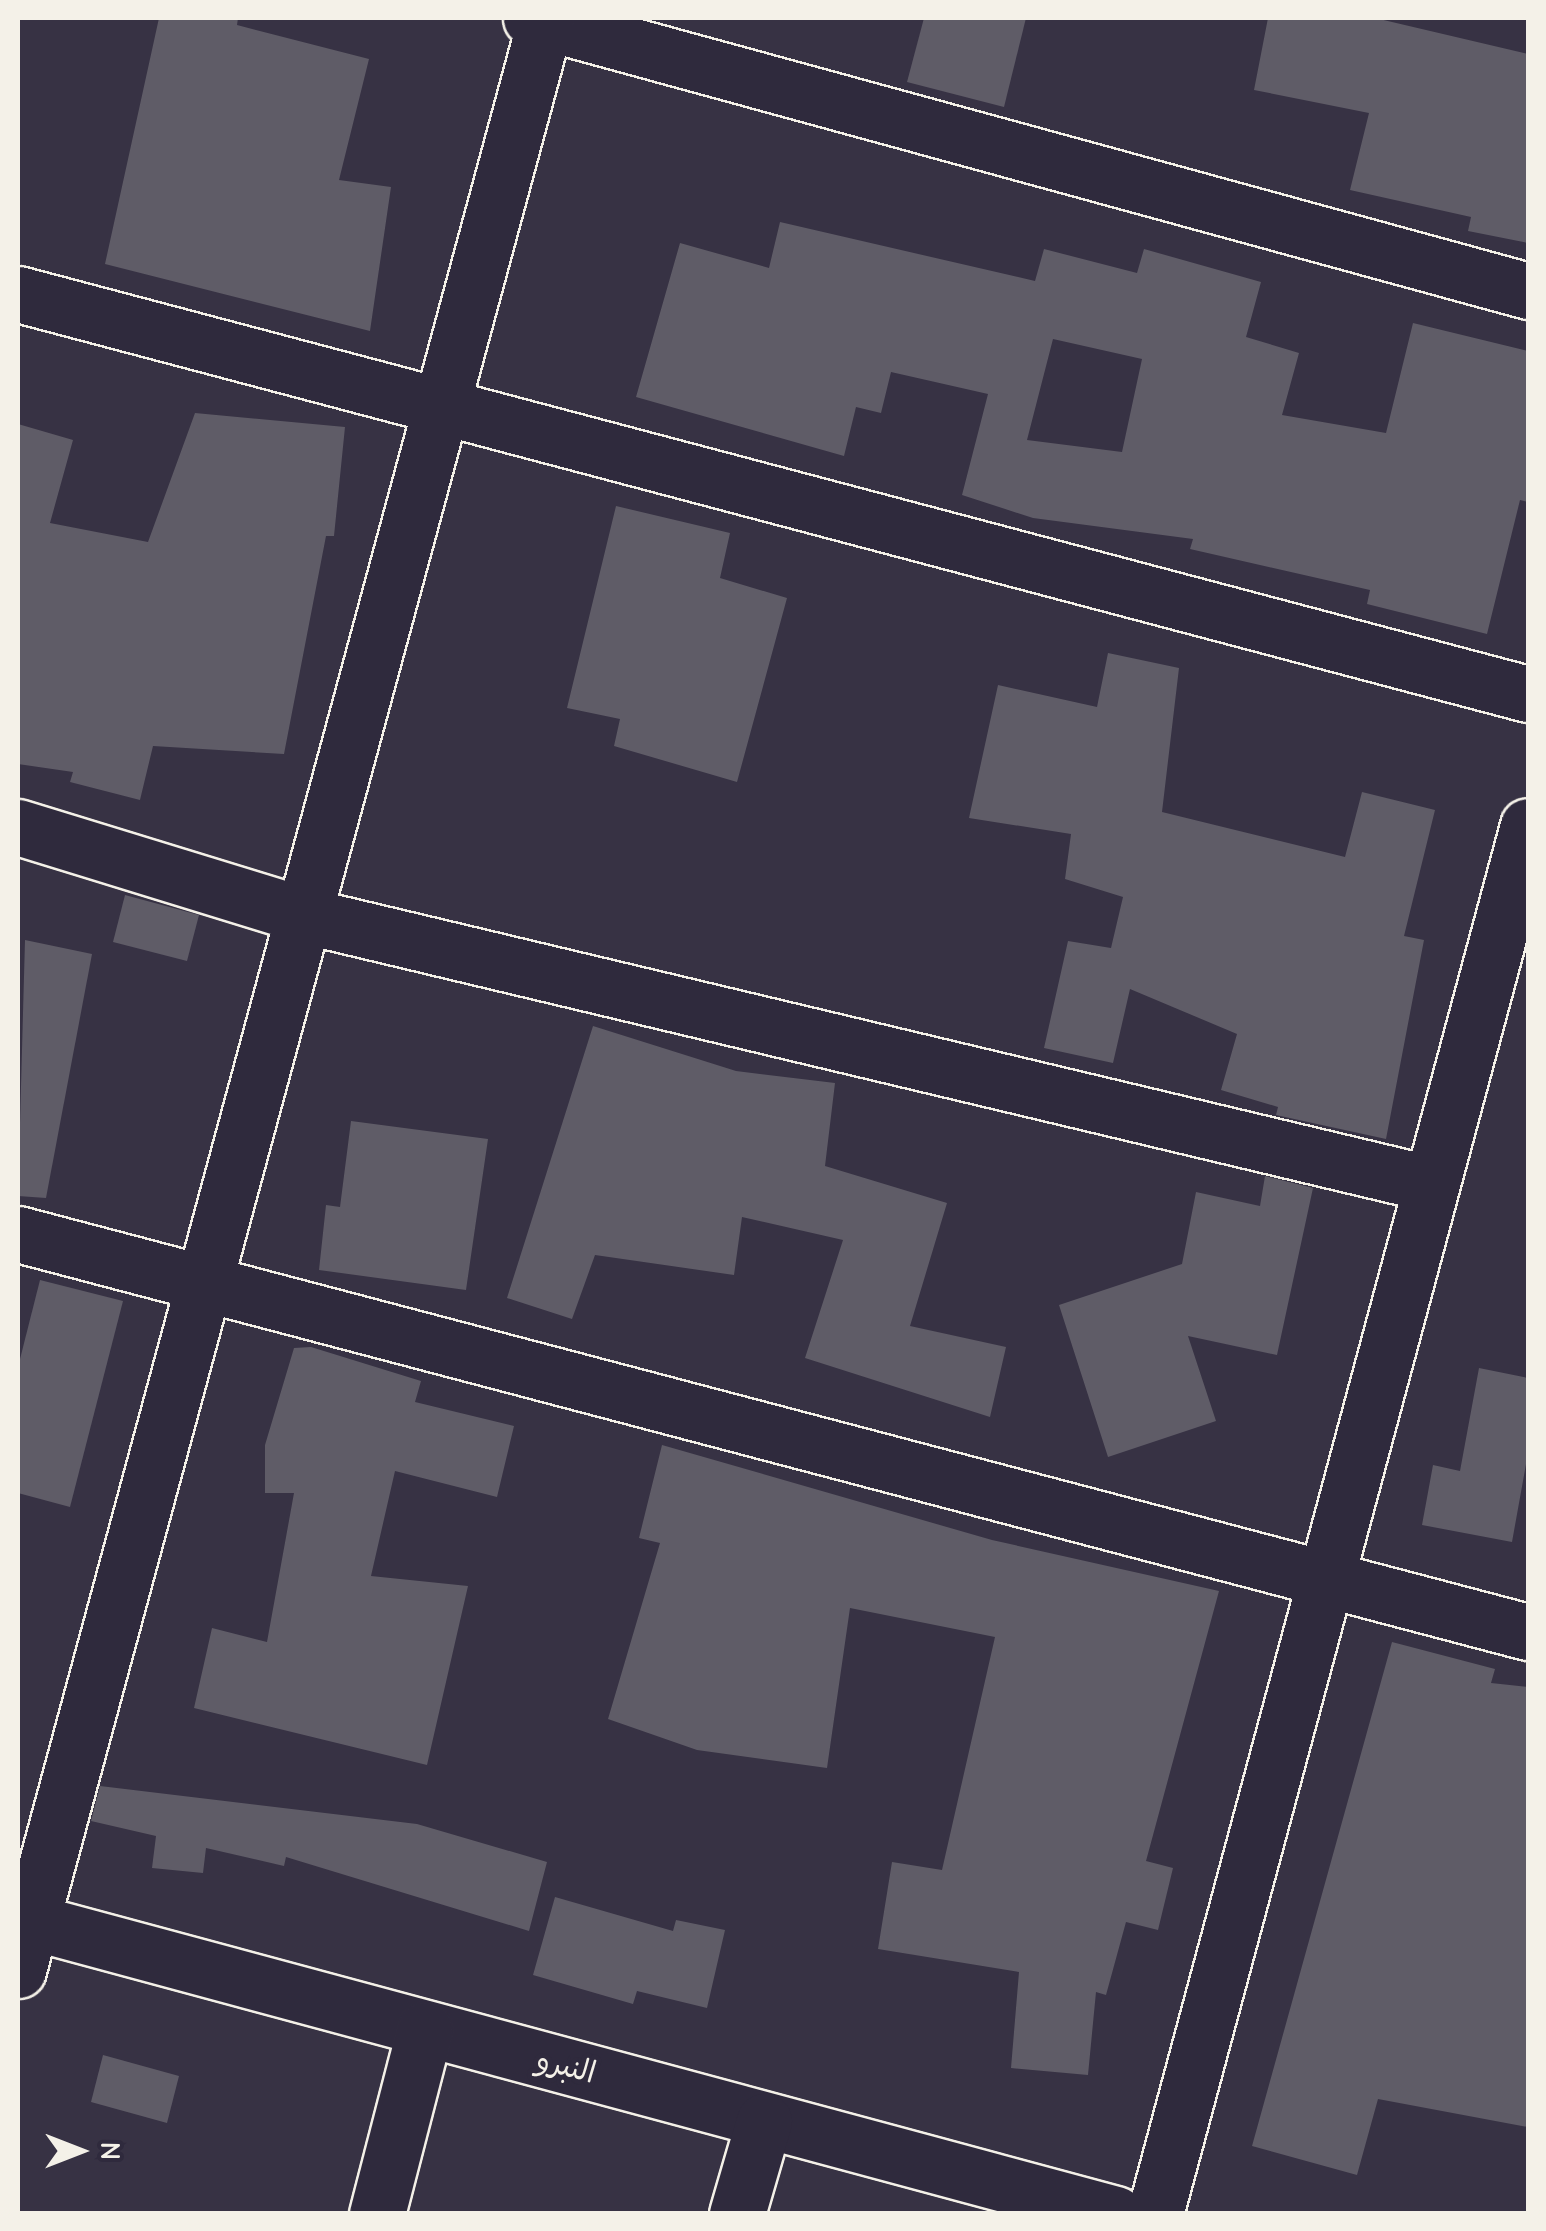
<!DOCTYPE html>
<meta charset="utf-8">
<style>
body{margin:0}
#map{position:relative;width:1546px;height:2231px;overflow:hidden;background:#373244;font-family:"Comic Neue","Playpen Sans Arabic",sans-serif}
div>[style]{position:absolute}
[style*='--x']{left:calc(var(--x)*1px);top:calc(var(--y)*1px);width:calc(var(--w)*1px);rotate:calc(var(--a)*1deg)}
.building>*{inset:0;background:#5f5c67}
.roads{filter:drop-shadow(2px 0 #f4f1e8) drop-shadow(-2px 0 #f4f1e8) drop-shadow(0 2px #f4f1e8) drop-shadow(0 -2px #f4f1e8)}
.minor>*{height:55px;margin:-27.5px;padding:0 27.5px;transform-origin:27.5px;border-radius:27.5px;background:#2f2a3d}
.tertiary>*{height:55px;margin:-27.5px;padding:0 27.5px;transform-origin:27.5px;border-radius:27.5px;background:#2f2a3d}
span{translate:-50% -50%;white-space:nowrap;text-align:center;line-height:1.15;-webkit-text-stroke:10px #2f2a3d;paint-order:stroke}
.street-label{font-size:30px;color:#f4f1e8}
.frame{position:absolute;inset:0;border:20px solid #f4f1e8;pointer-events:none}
.north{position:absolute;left:30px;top:2101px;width:100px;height:100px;-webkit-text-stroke:8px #2f2a3d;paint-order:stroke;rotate:90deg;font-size:28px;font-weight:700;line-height:40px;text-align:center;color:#f4f1e8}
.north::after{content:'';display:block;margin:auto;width:35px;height:45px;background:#f4f1e8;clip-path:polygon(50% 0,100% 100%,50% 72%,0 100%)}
</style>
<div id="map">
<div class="building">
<div style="clip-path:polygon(159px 18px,238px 18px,237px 25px,369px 59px,339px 180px,391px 187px,370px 331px,105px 264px)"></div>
<div style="clip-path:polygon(924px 18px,1026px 18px,1004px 107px,907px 82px)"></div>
<div style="clip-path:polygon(1268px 18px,1375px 18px,1528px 54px,1528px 243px,1468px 231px,1471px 217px,1350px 190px,1369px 113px,1254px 90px)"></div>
<div style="clip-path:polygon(evenodd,780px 222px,1035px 281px,1044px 249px,1137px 273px,1144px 249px,1261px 282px,1246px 337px,1299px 353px,1282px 415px,1386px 433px,1413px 323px,1528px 351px,1528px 502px,1520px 500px,1487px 634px,1367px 604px,1370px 590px,1190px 549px,1193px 539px,1033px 518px,962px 495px,988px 394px,891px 372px,881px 413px,856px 407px,844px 456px,636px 397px,680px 243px,769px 268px,780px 222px,1053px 339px,1142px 359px,1122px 452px,1027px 440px,1053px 339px)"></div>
<div style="clip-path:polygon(195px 413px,345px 427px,334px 536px,326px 536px,284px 754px,153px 746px,140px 800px,70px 782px,73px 772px,18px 764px,18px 424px,73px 440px,50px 523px,148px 542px)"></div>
<div style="clip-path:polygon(616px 506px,730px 533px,720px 578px,787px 598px,737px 782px,614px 746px,620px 719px,567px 708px)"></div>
<div style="clip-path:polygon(1108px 653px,1179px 668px,1162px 812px,1345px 857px,1362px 792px,1435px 810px,1404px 936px,1424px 940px,1386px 1139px,1276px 1115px,1278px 1107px,1221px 1090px,1237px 1034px,1130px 989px,1113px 1063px,1044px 1048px,1068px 941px,1111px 948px,1123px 897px,1065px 879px,1071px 834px,969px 818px,998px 685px,1097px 707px)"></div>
<div style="clip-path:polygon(125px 895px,199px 915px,187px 961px,113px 942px)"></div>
<div style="clip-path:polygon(25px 940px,92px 954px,46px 1198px,18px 1196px)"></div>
<div style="clip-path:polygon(593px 1026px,736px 1071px,835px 1083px,825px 1166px,947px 1203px,910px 1326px,1006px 1347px,990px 1417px,805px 1358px,843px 1240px,742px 1217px,734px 1275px,595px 1255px,572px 1319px,507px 1298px)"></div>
<div style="clip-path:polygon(351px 1121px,488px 1139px,466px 1290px,319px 1270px,326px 1205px,340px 1207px)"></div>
<div style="clip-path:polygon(1265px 1176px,1313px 1188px,1277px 1355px,1188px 1336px,1216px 1421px,1108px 1457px,1059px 1305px,1182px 1264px,1196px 1192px,1260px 1206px)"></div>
<div style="clip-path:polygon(40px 1280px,123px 1301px,70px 1507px,18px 1493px,18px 1367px)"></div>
<div style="clip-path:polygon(311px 1347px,421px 1381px,415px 1402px,514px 1426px,497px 1497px,395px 1471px,371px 1576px,468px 1586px,427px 1765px,194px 1708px,212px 1628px,267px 1642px,294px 1493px,265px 1493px,265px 1445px,294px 1348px)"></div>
<div style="clip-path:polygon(1479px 1368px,1528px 1378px,1528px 1453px,1512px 1542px,1422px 1525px,1433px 1465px,1460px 1471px)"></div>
<div style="clip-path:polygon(662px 1445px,992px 1540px,1219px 1591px,1146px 1861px,1173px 1868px,1158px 1930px,1126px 1922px,1106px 1995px,1096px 1992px,1088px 2075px,1011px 2068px,1019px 1972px,878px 1949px,892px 1862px,942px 1870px,995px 1637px,850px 1608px,827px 1768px,697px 1750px,608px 1719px,660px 1543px,639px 1538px)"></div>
<div style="clip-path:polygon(1392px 1642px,1495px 1669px,1491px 1683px,1528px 1687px,1528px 2127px,1378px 2099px,1357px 2175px,1252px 2146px)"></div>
<div style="clip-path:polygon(100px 1786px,417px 1824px,547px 1862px,529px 1931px,286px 1857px,284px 1866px,206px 1848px,203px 1873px,152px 1868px,156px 1836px,91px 1821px)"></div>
<div style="clip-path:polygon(555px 1897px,673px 1931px,676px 1920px,725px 1930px,707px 2008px,637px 1991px,633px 2004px,533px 1975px)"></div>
<div style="clip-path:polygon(103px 2055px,179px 2076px,167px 2123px,91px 2102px)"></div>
</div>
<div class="roads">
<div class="minor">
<div style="--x:531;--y:18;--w:1034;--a:15.31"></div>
<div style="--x:18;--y:294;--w:1562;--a:14.84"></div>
<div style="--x:18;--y:827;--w:302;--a:17.1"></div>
<div style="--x:307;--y:916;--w:1152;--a:13.4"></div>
<div style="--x:18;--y:1234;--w:1562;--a:14.77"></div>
<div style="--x:18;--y:1918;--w:1137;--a:15.09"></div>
<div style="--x:18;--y:1970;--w:2022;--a:-74.86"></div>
<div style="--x:377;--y:2214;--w:191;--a:-75.5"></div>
<div style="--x:737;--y:2214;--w:97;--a:-73.8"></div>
</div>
<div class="tertiary">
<div style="--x:1155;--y:2214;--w:1437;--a:-74.96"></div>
</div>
</div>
<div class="street-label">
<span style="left:566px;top:2067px;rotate:15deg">النبرو</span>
</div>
<div class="frame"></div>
<div class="north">N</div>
</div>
